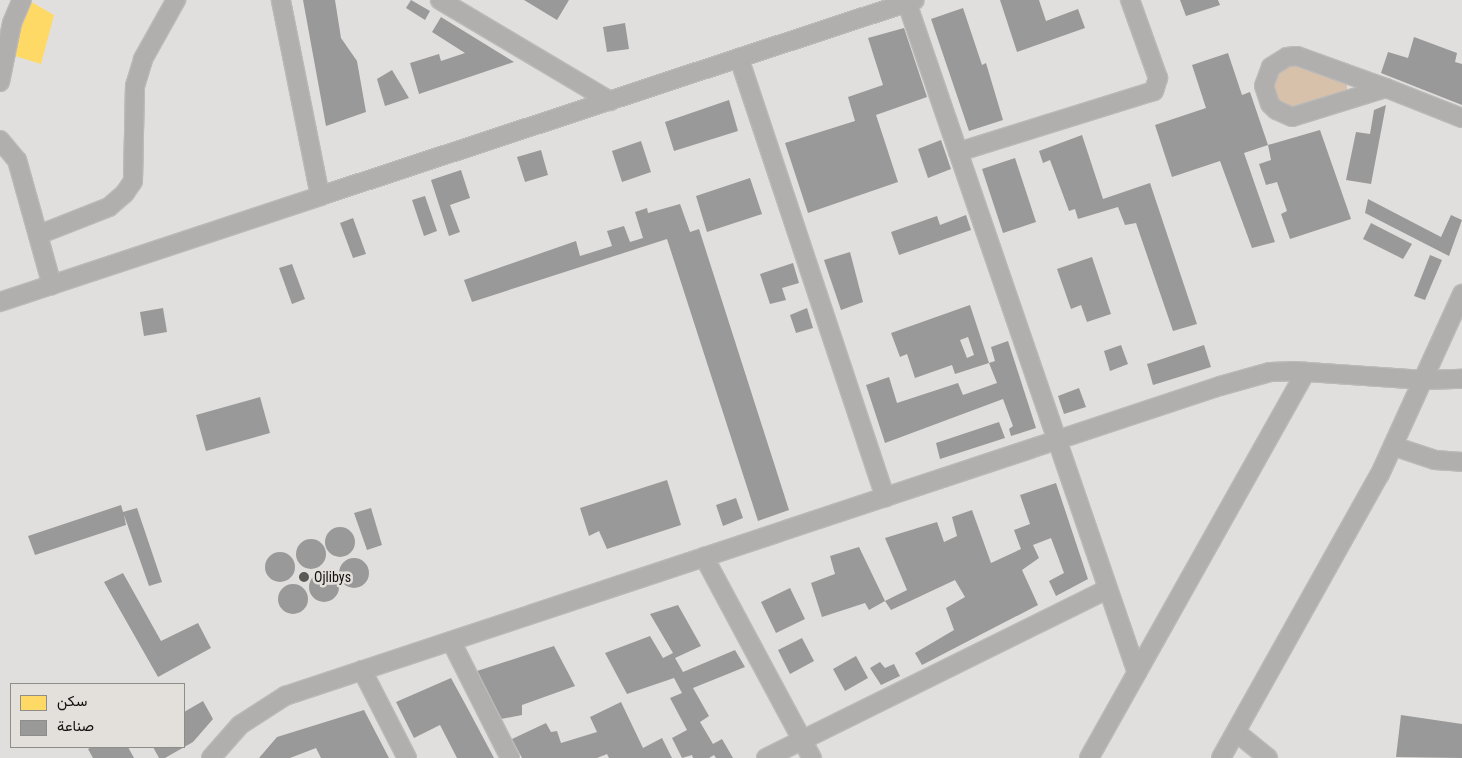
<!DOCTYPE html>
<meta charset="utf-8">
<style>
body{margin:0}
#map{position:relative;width:1462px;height:758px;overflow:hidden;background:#e1dfdd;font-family:"Roboto Condensed",Vazirmatn,sans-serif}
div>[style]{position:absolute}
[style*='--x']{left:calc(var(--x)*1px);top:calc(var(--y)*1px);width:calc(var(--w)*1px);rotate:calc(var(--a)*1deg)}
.green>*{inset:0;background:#d7c1ab}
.homes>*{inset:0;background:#ffd966}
.industry>*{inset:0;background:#999}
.round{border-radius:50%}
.roads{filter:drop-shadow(1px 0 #bbbab9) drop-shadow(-1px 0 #bbbab9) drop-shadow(0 1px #bbbab9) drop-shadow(0 -1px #bbbab9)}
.minor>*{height:18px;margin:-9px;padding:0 9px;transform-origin:9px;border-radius:9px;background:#b0afad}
.dots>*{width:14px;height:14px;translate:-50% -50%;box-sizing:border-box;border:2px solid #e3dfdb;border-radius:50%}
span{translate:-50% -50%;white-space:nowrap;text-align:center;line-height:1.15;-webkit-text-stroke:5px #e3dfdb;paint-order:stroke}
.poi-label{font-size:14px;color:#12110f}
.left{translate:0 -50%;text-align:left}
.legend{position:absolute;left:10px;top:683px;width:175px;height:65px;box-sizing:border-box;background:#e3dfdb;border:1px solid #8f8d89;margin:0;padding:6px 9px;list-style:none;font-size:15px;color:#12110f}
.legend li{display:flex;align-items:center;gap:10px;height:25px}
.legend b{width:25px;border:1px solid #8f8d89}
</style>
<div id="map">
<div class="green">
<div style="clip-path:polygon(1296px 62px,1347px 83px,1347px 91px,1299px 110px,1277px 103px,1272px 80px,1275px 72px)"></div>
</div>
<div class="homes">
<div style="clip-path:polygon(28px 0,54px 15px,41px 64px,12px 55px)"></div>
</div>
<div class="industry">
<div style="clip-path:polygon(303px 0,335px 0,341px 38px,357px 61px,366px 112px,326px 126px)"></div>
<div style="clip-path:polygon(411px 0,430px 11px,425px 20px,406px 8px)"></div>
<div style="clip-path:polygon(524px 0,569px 0,557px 20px)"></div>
<div style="clip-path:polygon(1000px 0,1039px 0,1046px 21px,1078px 9px,1085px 28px,1017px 52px)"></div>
<div style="clip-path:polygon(1180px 0,1218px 0,1220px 5px,1186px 16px)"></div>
<div style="clip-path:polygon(963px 8px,982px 65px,986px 63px,1003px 120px,969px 131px,931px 19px)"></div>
<div style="clip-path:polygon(441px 17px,514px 62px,419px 94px,410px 63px,439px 54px,441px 61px,465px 53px,432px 32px)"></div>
<div style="clip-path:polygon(625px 23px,629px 49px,607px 52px,603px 27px)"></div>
<div style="clip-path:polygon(904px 28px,927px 97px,876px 115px,898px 182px,808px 213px,785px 143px,855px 121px,848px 97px,883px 85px,868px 38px)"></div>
<div style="clip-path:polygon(1414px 37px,1457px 53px,1455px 62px,1462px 64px,1462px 105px,1381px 73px,1388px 52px,1408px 58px)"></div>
<div style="clip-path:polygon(1228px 53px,1242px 95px,1250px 92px,1268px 145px,1244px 153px,1275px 242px,1252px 248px,1220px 161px,1172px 177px,1155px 125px,1206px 108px,1192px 65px)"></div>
<div style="clip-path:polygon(392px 70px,409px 98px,385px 106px,377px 79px)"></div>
<div style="clip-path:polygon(729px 100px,738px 131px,674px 151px,665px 122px)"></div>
<div style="clip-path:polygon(1386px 105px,1371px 184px,1346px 180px,1356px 132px,1370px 134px,1374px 110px)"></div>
<div style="clip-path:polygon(1320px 130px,1351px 219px,1290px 239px,1281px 214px,1287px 211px,1277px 182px,1266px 185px,1259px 164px,1271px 160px,1268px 145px)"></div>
<div style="clip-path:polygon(1082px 135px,1103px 199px,1150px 183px,1197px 324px,1173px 331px,1136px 223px,1125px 225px,1118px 207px,1078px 219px,1075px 209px,1069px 211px,1050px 160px,1043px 163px,1039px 151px)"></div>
<div style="clip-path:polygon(941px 140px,951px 169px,928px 178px,918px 149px)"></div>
<div style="clip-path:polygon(641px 141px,651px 172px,622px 182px,612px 151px)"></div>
<div style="clip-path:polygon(541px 150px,548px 175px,525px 182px,517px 157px)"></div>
<div style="clip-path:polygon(1015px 158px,1036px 222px,1003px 233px,982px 169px)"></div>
<div style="clip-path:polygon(461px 170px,470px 198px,450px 205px,460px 232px,449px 236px,431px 180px)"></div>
<div style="clip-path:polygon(750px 178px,762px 214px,707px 232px,696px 196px)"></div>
<div style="clip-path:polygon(425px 196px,437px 231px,424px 236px,412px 200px)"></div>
<div style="clip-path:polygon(1368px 199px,1441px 237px,1451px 215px,1462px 220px,1449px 256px,1365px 213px)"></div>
<div style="clip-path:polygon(680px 204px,690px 232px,699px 229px,789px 510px,758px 521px,667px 239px,472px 302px,464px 280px,576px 241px,580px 256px,612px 246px,607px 231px,624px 226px,630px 242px,643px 238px,635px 212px,647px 208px,648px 213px)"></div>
<div style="clip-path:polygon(966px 215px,971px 230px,899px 255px,891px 232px,937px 216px,940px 225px)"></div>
<div style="clip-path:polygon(353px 218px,366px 254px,353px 258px,340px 223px)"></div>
<div style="clip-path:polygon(1371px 223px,1412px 244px,1403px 259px,1363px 239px)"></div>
<div style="clip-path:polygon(850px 252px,863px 302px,841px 310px,824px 260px)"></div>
<div style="clip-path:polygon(1430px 255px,1442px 260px,1425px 300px,1414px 296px)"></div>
<div style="clip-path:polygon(1092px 257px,1111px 314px,1087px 322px,1081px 305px,1071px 309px,1057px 269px)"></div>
<div style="clip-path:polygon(793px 263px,799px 283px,782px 288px,786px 300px,770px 304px,760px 274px)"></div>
<div style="clip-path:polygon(292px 264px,305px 299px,292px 304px,279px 268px)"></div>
<div style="clip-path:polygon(evenodd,970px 305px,989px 363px,955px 374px,952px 365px,915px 378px,907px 354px,900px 357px,891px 333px,970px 305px,968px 337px,974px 355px,967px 358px,960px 340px,968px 337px)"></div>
<div style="clip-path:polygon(163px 308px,167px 332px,144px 336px,140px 312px)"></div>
<div style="clip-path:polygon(807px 308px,813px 328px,796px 333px,790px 315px)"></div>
<div style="clip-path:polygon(1008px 341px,1036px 428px,1011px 436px,1009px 429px,1013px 426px,1003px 399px,885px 443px,866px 385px,889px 377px,897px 403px,958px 383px,963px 395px,997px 383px,989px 363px,995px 361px,991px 347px)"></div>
<div style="clip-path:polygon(1121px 345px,1128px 364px,1110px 371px,1104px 351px)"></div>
<div style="clip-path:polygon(1204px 345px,1211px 367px,1153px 385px,1147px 364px)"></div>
<div style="clip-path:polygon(1079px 388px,1086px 407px,1064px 414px,1058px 396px)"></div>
<div style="clip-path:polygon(260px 397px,270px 433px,206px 451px,196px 415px)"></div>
<div style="clip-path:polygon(999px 422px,1005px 438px,940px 459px,936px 443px)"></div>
<div style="clip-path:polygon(667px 480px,681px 525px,607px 549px,599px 531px,589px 536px,580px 508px)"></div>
<div style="clip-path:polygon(1056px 483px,1088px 579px,1056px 596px,1049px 581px,1064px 573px,1051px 538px,1033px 545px,1039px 558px,1022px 570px,1038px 605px,922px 665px,915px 653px,954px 630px,946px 608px,965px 597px,955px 580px,891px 610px,885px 601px,869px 610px,865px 603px,822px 617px,811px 583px,835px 574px,830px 556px,859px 547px,885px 601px,907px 590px,885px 538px,937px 522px,944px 542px,957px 536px,952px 517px,972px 510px,991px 563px,1021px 549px,1014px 530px,1030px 524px,1020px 495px)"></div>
<div style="clip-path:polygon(736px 498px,743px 518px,723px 526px,716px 505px)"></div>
<div style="clip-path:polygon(121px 505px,123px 512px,137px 508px,162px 582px,149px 586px,124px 515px,126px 525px,35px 555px,28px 536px)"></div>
<div style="clip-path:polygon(371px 508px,382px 545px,367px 550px,354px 513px)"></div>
<div class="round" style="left:325px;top:527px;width:30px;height:30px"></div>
<div class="round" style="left:296px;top:539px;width:30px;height:30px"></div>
<div class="round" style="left:265px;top:552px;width:30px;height:30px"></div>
<div class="round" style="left:339px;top:558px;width:30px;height:30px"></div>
<div class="round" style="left:309px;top:572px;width:30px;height:30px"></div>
<div style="clip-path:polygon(123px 573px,161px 641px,198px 623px,211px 648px,158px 677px,104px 582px)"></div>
<div class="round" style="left:278px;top:584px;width:30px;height:30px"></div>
<div style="clip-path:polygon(790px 588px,805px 619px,776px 633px,761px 602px)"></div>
<div style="clip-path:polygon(678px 605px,701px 646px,675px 658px,683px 672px,735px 650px,745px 667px,693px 688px,709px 716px,700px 722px,713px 744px,722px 739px,733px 758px,716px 758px,714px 755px,709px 758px,693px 758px,692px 755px,682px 758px,672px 738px,687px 730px,670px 698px,682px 693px,674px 678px,627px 694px,605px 653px,650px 636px,663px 658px,673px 653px,650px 614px)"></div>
<div style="clip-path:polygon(802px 638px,814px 661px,790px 674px,778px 650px)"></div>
<div style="clip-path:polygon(554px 646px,575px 686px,522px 705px,522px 715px,501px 719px,477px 671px)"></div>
<div style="clip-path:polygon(856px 656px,868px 678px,845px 691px,833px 669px)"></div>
<div style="clip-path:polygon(880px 662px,885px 668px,894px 664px,900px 676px,881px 685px,870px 668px)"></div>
<div style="clip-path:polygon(451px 678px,469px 711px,494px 758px,457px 758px,440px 725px,414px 738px,396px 702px)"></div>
<div style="clip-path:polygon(203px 701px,213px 719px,193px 742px,165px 758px,159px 758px,153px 747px,184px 747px,184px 712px)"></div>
<div style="clip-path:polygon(621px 702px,643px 748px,662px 738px,672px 758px,609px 758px,607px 754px,597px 758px,522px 758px,512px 739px,546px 723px,551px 732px,557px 731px,561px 743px,597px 732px,590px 717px)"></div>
<div style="clip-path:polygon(364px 710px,389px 758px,321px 758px,316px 748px,290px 758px,259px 758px,277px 737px)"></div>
<div style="clip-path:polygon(1401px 715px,1462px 724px,1462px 758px,1396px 757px)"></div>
<div style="clip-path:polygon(92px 747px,128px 747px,134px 758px,93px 758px,88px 749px)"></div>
</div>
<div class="roads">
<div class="minor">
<div style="--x:440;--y:0;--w:198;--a:30.7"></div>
<div style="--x:907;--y:3;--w:708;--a:71.05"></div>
<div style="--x:739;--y:58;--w:463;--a:71.6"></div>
<div style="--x:0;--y:82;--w:60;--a:-78.5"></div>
<div style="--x:12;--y:23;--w:25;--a:-67"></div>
<div style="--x:1386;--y:88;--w:98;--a:162.9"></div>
<div style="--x:1292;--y:117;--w:17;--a:-156"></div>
<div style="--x:1276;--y:110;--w:8;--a:-135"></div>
<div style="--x:1270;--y:104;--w:19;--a:-108"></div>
<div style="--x:1264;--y:86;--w:20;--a:-70"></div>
<div style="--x:1271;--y:67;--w:19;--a:-32"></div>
<div style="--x:1287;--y:57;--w:10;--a:-6"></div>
<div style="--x:1297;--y:56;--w:95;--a:19.8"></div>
<div style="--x:1386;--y:88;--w:82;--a:21.5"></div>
<div style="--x:0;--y:140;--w:26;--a:50"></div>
<div style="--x:17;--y:160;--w:130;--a:74.4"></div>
<div style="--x:958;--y:152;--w:205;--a:-17.3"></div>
<div style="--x:1154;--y:91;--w:14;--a:-73"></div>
<div style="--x:1158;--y:78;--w:83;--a:-109.7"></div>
<div style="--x:320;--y:196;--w:626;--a:-18.23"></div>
<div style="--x:38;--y:235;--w:76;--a:-21.5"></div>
<div style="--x:109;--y:207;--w:21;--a:-41"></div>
<div style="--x:125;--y:193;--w:14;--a:-56"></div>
<div style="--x:133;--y:181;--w:95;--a:-88.8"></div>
<div style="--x:135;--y:86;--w:28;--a:-73"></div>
<div style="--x:143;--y:59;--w:68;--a:-60.8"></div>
<div style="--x:0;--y:302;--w:337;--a:-18.3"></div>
<div style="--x:320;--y:196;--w:200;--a:-101.3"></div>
<div style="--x:1393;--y:446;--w:44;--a:18.4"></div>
<div style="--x:1435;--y:460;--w:27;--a:4"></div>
<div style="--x:704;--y:557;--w:228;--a:61.8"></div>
<div style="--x:451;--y:641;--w:131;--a:63.2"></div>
<div style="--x:362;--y:670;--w:99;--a:62.9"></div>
<div style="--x:1236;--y:732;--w:41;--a:39.1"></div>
<div style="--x:211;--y:758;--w:44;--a:-48.7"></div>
<div style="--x:240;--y:725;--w:54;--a:-32.8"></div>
<div style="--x:285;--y:696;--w:985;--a:-18.34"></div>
<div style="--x:1220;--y:386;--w:52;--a:-15.6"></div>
<div style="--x:1270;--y:372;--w:23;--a:-2"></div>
<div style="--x:1293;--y:371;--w:131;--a:3.9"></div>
<div style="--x:1424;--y:380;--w:38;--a:-2"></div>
<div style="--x:766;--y:758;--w:381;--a:-26.3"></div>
<div style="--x:1089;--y:758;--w:443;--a:-60.7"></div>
<div style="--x:1221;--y:758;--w:325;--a:-60.8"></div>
<div style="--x:1380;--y:474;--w:198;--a:-65.5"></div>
</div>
</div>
<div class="dots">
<div style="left:304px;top:577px;background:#5a5957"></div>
</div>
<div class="poi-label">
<span class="left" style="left:314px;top:577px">Ojlibys</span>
</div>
<ul class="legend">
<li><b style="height:14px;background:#ffd966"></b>سكن</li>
<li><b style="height:14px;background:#999"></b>صناعة</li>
</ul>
</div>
